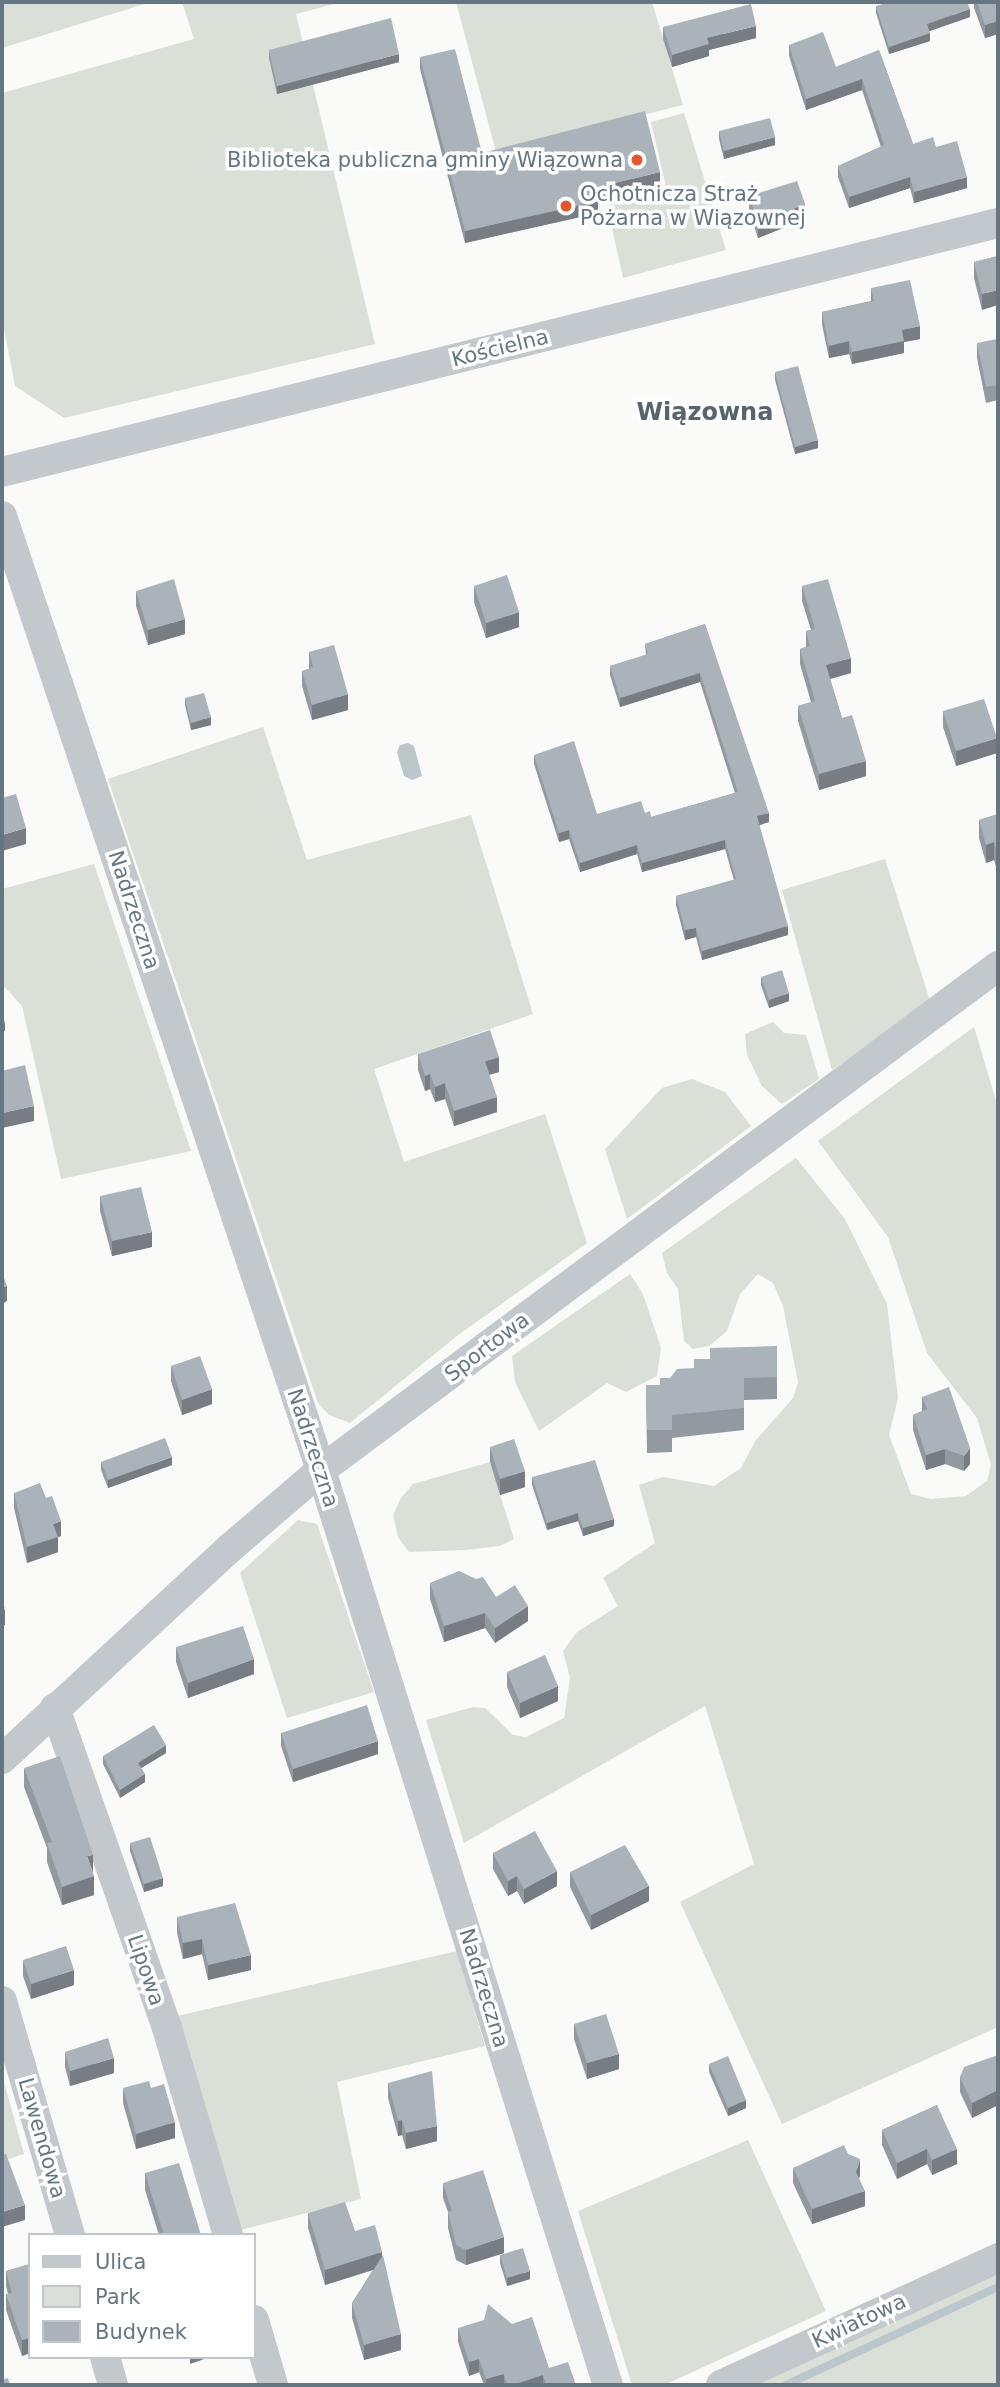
<!DOCTYPE html>
<meta charset="utf-8">
<style>
body{margin:0}
#map{position:relative;width:1000px;height:2387px;overflow:hidden;background:#fafaf8;font-family:"DejaVu Sans",sans-serif}
div>[style]{position:absolute}
[style*='--x']{left:calc(var(--x)*1px);top:calc(var(--y)*1px);width:calc(var(--w)*1px);rotate:calc(var(--a)*1deg)}
.green>*{inset:0;background:#dadfd7}
.water>*{inset:0;background:#bbc7cb}
.stream>*{height:8px;margin:-4px;padding:0 4px;transform-origin:4px;border-radius:4px;background:#bbc7cb}
.minor>*{height:30px;margin:-15px;padding:0 15px;transform-origin:15px;border-radius:15px;background:#c3c8cc}
.wall>*{inset:0;background:#929a9f}
.shaded-wall>*{inset:0;background:#777d82}
.building>*{inset:0;background:#aab3b9}
.dots>*{width:19px;height:19px;translate:-50% -50%;box-sizing:border-box;border:4px solid #fff;border-radius:50%}
span{translate:-50% -50%;white-space:nowrap;text-align:center;line-height:1.15;-webkit-text-stroke:7px #fff;paint-order:stroke}
.poi-label{font-size:21px;color:#657683}
.right{translate:-100% -50%;text-align:right}
.left{translate:0 -50%;text-align:left}
.street-label{font-size:21px;color:#657683}
.quarter-label{font-size:24px;color:#57646e;font-weight:700}
.frame{position:absolute;inset:0;border:4px solid #657683;pointer-events:none}
.legend{position:absolute;left:28px;top:2233px;width:228px;height:126px;box-sizing:border-box;background:#fff;border:2px solid #c1c8cd;margin:0;padding:9px 12px;list-style:none;font-size:21px;color:#657683}
.legend li{display:flex;align-items:center;gap:14px;height:35px}
.legend b{width:35px;border:2px solid #c1c8cd}
</style>
<div id="map">
<div class="green">
<div style="clip-path:polygon(2px 2px,151px 2px,2px 48px)"></div>
<div style="clip-path:polygon(182px 2px,341px 2px,296px 14px,375px 344px,64px 418px,15px 386px,2px 318px,2px 93px,194px 39px)"></div>
<div style="clip-path:polygon(456px 2px,652px 2px,683px 105px,496px 152px)"></div>
<div style="clip-path:polygon(684px 113px,726px 250px,623px 278px,607px 205px,667px 191px,651px 122px)"></div>
<div style="clip-path:polygon(263px 727px,307px 860px,471px 815px,533px 1014px,374px 1069px,404px 1162px,545px 1114px,587px 1243px,458px 1335px,350px 1423px,329px 1415px,318px 1403px,108px 779px)"></div>
<div style="clip-path:polygon(885px 859px,930px 1001px,832px 1070px,782px 890px)"></div>
<div style="clip-path:polygon(94px 864px,191px 1151px,61px 1179px,22px 1006px,2px 984px,2px 889px)"></div>
<div style="clip-path:polygon(773px 1022px,784px 1033px,806px 1035px,819px 1079px,782px 1104px,762px 1086px,747px 1055px,745px 1034px)"></div>
<div style="clip-path:polygon(974px 1027px,998px 1107px,998px 2027px,782px 2124px,680px 1902px,754px 1864px,705px 1706px,464px 1843px,426px 1720px,473px 1707px,485px 1708px,513px 1735px,526px 1737px,564px 1718px,570px 1678px,563px 1651px,577px 1632px,618px 1606px,603px 1578px,655px 1543px,639px 1485px,663px 1477px,714px 1486px,741px 1468px,756px 1440px,793px 1398px,798px 1382px,783px 1306px,773px 1283px,758px 1274px,740px 1294px,727px 1331px,709px 1346px,693px 1349px,684px 1341px,678px 1289px,667px 1273px,662px 1253px,796px 1158px,845px 1219px,887px 1304px,898px 1398px,889px 1435px,911px 1494px,931px 1499px,966px 1496px,987px 1481px,991px 1465px,977px 1418px,927px 1353px,888px 1237px,818px 1141px)"></div>
<div style="clip-path:polygon(692px 1079px,725px 1092px,751px 1126px,627px 1219px,605px 1149px,662px 1088px)"></div>
<div style="clip-path:polygon(630px 1274px,643px 1294px,661px 1348px,657px 1376px,626px 1392px,607px 1383px,539px 1431px,515px 1382px,512px 1356px)"></div>
<div style="clip-path:polygon(490px 1462px,514px 1539px,500px 1546px,466px 1550px,409px 1552px,398px 1537px,393px 1515px,401px 1498px,413px 1484px)"></div>
<div style="clip-path:polygon(298px 1520px,317px 1524px,374px 1692px,287px 1718px,240px 1573px)"></div>
<div style="clip-path:polygon(457px 1951px,485px 2046px,337px 2082px,361px 2199px,237px 2231px,173px 2017px)"></div>
<div style="clip-path:polygon(2px 2075px,24px 2154px,2px 2161px)"></div>
<div style="clip-path:polygon(748px 2140px,826px 2311px,664px 2385px,632px 2385px,578px 2211px)"></div>
<div style="clip-path:polygon(998px 2275px,998px 2385px,750px 2385px)"></div>
</div>
<div class="water">
<div style="clip-path:polygon(408px 743px,414px 746px,422px 776px,412px 780px,404px 776px,397px 752px,400px 745px)"></div>
</div>
<div class="stream">
<div style="--x:786;--y:2385;--w:234;--a:-24.8"></div>
</div>
<div class="minor">
<div style="--x:2;--y:472;--w:1027;--a:-14.04"></div>
<div style="--x:2;--y:516;--w:1006;--a:71.51"></div>
<div style="--x:321;--y:1470;--w:959;--a:72.59"></div>
<div style="--x:55;--y:1708;--w:339;--a:70.7"></div>
<div style="--x:167;--y:2028;--w:216;--a:73.6"></div>
<div style="--x:2;--y:1759;--w:311;--a:-42.8"></div>
<div style="--x:230;--y:1548;--w:120;--a:-40.6"></div>
<div style="--x:321;--y:1470;--w:844;--a:-36.67"></div>
<div style="--x:2;--y:2001;--w:244;--a:73.8"></div>
<div style="--x:254;--y:2320;--w:68;--a:73.7"></div>
<div style="--x:105;--y:2357;--w:29;--a:74"></div>
<div style="--x:721;--y:2385;--w:305;--a:-24.6"></div>
</div>
<div class="wall">
<div style="clip-path:polygon(974px 2px,998px 2px,998px 34px,985px 38px,974px 8px)"></div>
<div style="clip-path:polygon(876px 6px,970px 17px,929px 31px,930px 41px,889px 54px,876px 13px)"></div>
<div style="clip-path:polygon(663px 27px,756px 38px,709px 50px,709px 56px,672px 67px,663px 39px)"></div>
<div style="clip-path:polygon(789px 45px,836px 67px,879px 50px,913px 144px,936px 147px,967px 188px,914px 203px,910px 188px,849px 208px,838px 177px,838px 166px,881px 147px,862px 90px,806px 110px,789px 56px)"></div>
<div style="clip-path:polygon(269px 50px,399px 62px,277px 94px,269px 58px)"></div>
<div style="clip-path:polygon(420px 57px,482px 153px,660px 184px,597px 199px,598px 213px,465px 243px,420px 69px)"></div>
<div style="clip-path:polygon(719px 131px,775px 145px,724px 159px,719px 139px)"></div>
<div style="clip-path:polygon(749px 196px,805px 219px,758px 238px,749px 211px)"></div>
<div style="clip-path:polygon(998px 256px,982px 310px,974px 278px,974px 262px)"></div>
<div style="clip-path:polygon(871px 288px,920px 339px,904px 342px,904px 353px,852px 364px,849px 354px,829px 358px,822px 325px,822px 312px,871px 301px)"></div>
<div style="clip-path:polygon(977px 343px,998px 346px,998px 400px,986px 403px,977px 358px)"></div>
<div style="clip-path:polygon(775px 372px,818px 448px,795px 454px,775px 380px)"></div>
<div style="clip-path:polygon(474px 586px,519px 627px,486px 638px,474px 602px)"></div>
<div style="clip-path:polygon(802px 586px,851px 673px,830px 679px,842px 718px,866px 776px,819px 790px,798px 721px,798px 706px,811px 702px,800px 664px,800px 649px,806px 647px,806px 631px,811px 630px,802px 601px)"></div>
<div style="clip-path:polygon(136px 591px,185px 634px,148px 645px,136px 606px)"></div>
<div style="clip-path:polygon(705px 624px,769px 822px,759px 825px,788px 935px,702px 960px,696px 937px,685px 940px,676px 905px,676px 896px,734px 880px,725px 849px,642px 872px,637px 854px,580px 872px,569px 839px,559px 842px,534px 764px,534px 755px,597px 814px,645px 813px,651px 817px,735px 793px,700px 682px,620px 707px,610px 675px,610px 666px,646px 655px,645px 644px)"></div>
<div style="clip-path:polygon(309px 652px,348px 710px,312px 720px,302px 686px,302px 671px,309px 669px)"></div>
<div style="clip-path:polygon(185px 698px,211px 725px,191px 730px,185px 705px)"></div>
<div style="clip-path:polygon(943px 711px,997px 753px,956px 766px,943px 727px)"></div>
<div style="clip-path:polygon(998px 814px,998px 873px,994px 860px,986px 863px,979px 838px,979px 820px)"></div>
<div style="clip-path:polygon(761px 977px,789px 1001px,769px 1008px,761px 985px)"></div>
<div style="clip-path:polygon(418px 1054px,499px 1072px,489px 1075px,497px 1112px,454px 1126px,445px 1099px,435px 1102px,430px 1089px,425px 1091px,418px 1070px)"></div>
<div style="clip-path:polygon(100px 1196px,152px 1247px,112px 1256px,100px 1211px)"></div>
<div style="clip-path:polygon(777px 1346px,777px 1399px,744px 1400px,744px 1430px,672px 1438px,672px 1452px,647px 1453px,646px 1385px,660px 1385px,670px 1378px,694px 1368px,710px 1359px)"></div>
<div style="clip-path:polygon(171px 1366px,212px 1404px,182px 1415px,171px 1381px)"></div>
<div style="clip-path:polygon(922px 1397px,970px 1464px,964px 1471px,945px 1464px,926px 1470px,913px 1430px,913px 1415px,922px 1411px)"></div>
<div style="clip-path:polygon(490px 1447px,525px 1487px,500px 1495px,490px 1462px)"></div>
<div style="clip-path:polygon(101px 1462px,172px 1465px,108px 1488px,101px 1470px)"></div>
<div style="clip-path:polygon(532px 1477px,614px 1526px,583px 1536px,578px 1521px,547px 1530px,532px 1485px)"></div>
<div style="clip-path:polygon(14px 1493px,61px 1536px,58px 1537px,58px 1552px,27px 1563px,14px 1508px)"></div>
<div style="clip-path:polygon(430px 1583px,496px 1597px,528px 1621px,495px 1643px,485px 1628px,444px 1642px,430px 1599px)"></div>
<div style="clip-path:polygon(176px 1647px,254px 1674px,188px 1698px,176px 1662px)"></div>
<div style="clip-path:polygon(507px 1672px,558px 1701px,520px 1718px,507px 1687px)"></div>
<div style="clip-path:polygon(281px 1733px,378px 1754px,293px 1782px,281px 1746px)"></div>
<div style="clip-path:polygon(166px 1753px,141px 1768px,145px 1782px,120px 1798px,103px 1764px,103px 1756px)"></div>
<div style="clip-path:polygon(24px 1768px,93px 1874px,94px 1895px,62px 1905px,47px 1862px,47px 1848px,24px 1787px)"></div>
<div style="clip-path:polygon(130px 1843px,163px 1886px,144px 1892px,130px 1851px)"></div>
<div style="clip-path:polygon(493px 1853px,557px 1886px,524px 1904px,517px 1891px,508px 1896px,493px 1869px)"></div>
<div style="clip-path:polygon(570px 1872px,649px 1901px,591px 1930px,570px 1887px)"></div>
<div style="clip-path:polygon(177px 1917px,251px 1970px,208px 1980px,202px 1954px,183px 1959px,177px 1933px)"></div>
<div style="clip-path:polygon(23px 1960px,74px 1985px,31px 1999px,23px 1976px)"></div>
<div style="clip-path:polygon(574px 2024px,619px 2069px,587px 2079px,574px 2039px)"></div>
<div style="clip-path:polygon(65px 2052px,114px 2073px,70px 2086px,65px 2067px)"></div>
<div style="clip-path:polygon(998px 2055px,998px 2105px,972px 2118px,960px 2092px,960px 2077px)"></div>
<div style="clip-path:polygon(709px 2064px,746px 2108px,728px 2116px,709px 2072px)"></div>
<div style="clip-path:polygon(388px 2083px,437px 2141px,406px 2149px,402px 2135px,398px 2136px,388px 2098px)"></div>
<div style="clip-path:polygon(123px 2088px,151px 2088px,175px 2138px,136px 2149px,123px 2103px)"></div>
<div style="clip-path:polygon(937px 2105px,957px 2164px,932px 2175px,927px 2164px,897px 2179px,882px 2145px,882px 2130px)"></div>
<div style="clip-path:polygon(848px 2154px,860px 2175px,859px 2179px,865px 2206px,812px 2224px,793px 2183px,793px 2168px)"></div>
<div style="clip-path:polygon(145px 2173px,201px 2235px,159px 2235px,145px 2190px)"></div>
<div style="clip-path:polygon(443px 2183px,504px 2253px,466px 2265px,456px 2260px,448px 2228px,448px 2212px,443px 2198px)"></div>
<div style="clip-path:polygon(308px 2213px,355px 2231px,382px 2256px,401px 2350px,364px 2360px,352px 2318px,352px 2303px,373px 2270px,325px 2285px,308px 2228px)"></div>
<div style="clip-path:polygon(500px 2255px,530px 2279px,507px 2286px,500px 2263px)"></div>
<div style="clip-path:polygon(30px 2264px,30px 2353px,22px 2356px,6px 2310px,6px 2294px,8px 2294px,6px 2286px,6px 2271px)"></div>
<div style="clip-path:polygon(458px 2328px,549px 2368px,576px 2385px,484px 2385px,479px 2372px,469px 2376px,458px 2342px)"></div>
</div>
<div class="shaded-wall">
<div style="clip-path:polygon(970px 9px,970px 17px,927px 32px,927px 24px)"></div>
<div style="clip-path:polygon(998px 21px,998px 34px,985px 38px,985px 25px)"></div>
<div style="clip-path:polygon(756px 26px,756px 38px,709px 50px,709px 56px,672px 67px,672px 55px,707px 38px)"></div>
<div style="clip-path:polygon(930px 33px,930px 41px,889px 54px,889px 47px)"></div>
<div style="clip-path:polygon(399px 54px,399px 62px,277px 94px,277px 86px)"></div>
<div style="clip-path:polygon(862px 79px,862px 90px,806px 110px,806px 99px)"></div>
<div style="clip-path:polygon(775px 137px,775px 145px,724px 159px,724px 151px)"></div>
<div style="clip-path:polygon(660px 172px,660px 184px,595px 200px,595px 188px)"></div>
<div style="clip-path:polygon(910px 177px,910px 188px,849px 208px,849px 197px)"></div>
<div style="clip-path:polygon(967px 177px,967px 188px,914px 203px,914px 192px)"></div>
<div style="clip-path:polygon(598px 201px,598px 213px,465px 243px,465px 231px)"></div>
<div style="clip-path:polygon(805px 204px,805px 219px,758px 238px,758px 223px)"></div>
<div style="clip-path:polygon(998px 290px,998px 305px,982px 310px,982px 294px)"></div>
<div style="clip-path:polygon(920px 326px,920px 339px,904px 342px,904px 353px,852px 364px,852px 352px,902px 330px)"></div>
<div style="clip-path:polygon(849px 341px,849px 354px,829px 358px,829px 346px)"></div>
<div style="clip-path:polygon(818px 440px,818px 448px,795px 454px,795px 447px)"></div>
<div style="clip-path:polygon(519px 612px,519px 627px,486px 638px,486px 623px)"></div>
<div style="clip-path:polygon(185px 619px,185px 634px,148px 645px,148px 630px)"></div>
<div style="clip-path:polygon(851px 658px,851px 673px,826px 680px,826px 665px)"></div>
<div style="clip-path:polygon(700px 673px,700px 682px,620px 707px,620px 698px)"></div>
<div style="clip-path:polygon(348px 694px,348px 710px,312px 720px,312px 705px)"></div>
<div style="clip-path:polygon(211px 717px,211px 725px,191px 730px,191px 723px)"></div>
<div style="clip-path:polygon(997px 738px,997px 753px,956px 766px,956px 751px)"></div>
<div style="clip-path:polygon(866px 761px,866px 776px,819px 790px,819px 774px)"></div>
<div style="clip-path:polygon(769px 813px,769px 822px,757px 826px,757px 816px)"></div>
<div style="clip-path:polygon(26px 828px,26px 844px,2px 851px,2px 835px)"></div>
<div style="clip-path:polygon(569px 830px,569px 839px,559px 842px,559px 833px)"></div>
<div style="clip-path:polygon(725px 840px,725px 849px,642px 872px,642px 863px)"></div>
<div style="clip-path:polygon(994px 842px,994px 860px,986px 863px,986px 845px)"></div>
<div style="clip-path:polygon(637px 845px,637px 854px,580px 872px,580px 863px)"></div>
<div style="clip-path:polygon(788px 926px,788px 935px,702px 960px,702px 951px)"></div>
<div style="clip-path:polygon(696px 928px,696px 937px,685px 940px,685px 930px)"></div>
<div style="clip-path:polygon(789px 993px,789px 1001px,769px 1008px,769px 1000px)"></div>
<div style="clip-path:polygon(5px 1023px,5px 1031px,2px 1032px,2px 1024px)"></div>
<div style="clip-path:polygon(499px 1057px,499px 1072px,485px 1076px,485px 1061px)"></div>
<div style="clip-path:polygon(430px 1074px,430px 1089px,425px 1091px,425px 1076px)"></div>
<div style="clip-path:polygon(445px 1083px,445px 1099px,435px 1102px,435px 1087px)"></div>
<div style="clip-path:polygon(497px 1097px,497px 1112px,454px 1126px,454px 1111px)"></div>
<div style="clip-path:polygon(34px 1106px,34px 1121px,2px 1128px,2px 1113px)"></div>
<div style="clip-path:polygon(152px 1232px,152px 1247px,112px 1256px,112px 1241px)"></div>
<div style="clip-path:polygon(7px 1286px,7px 1301px,2px 1304px,2px 1288px)"></div>
<div style="clip-path:polygon(212px 1389px,212px 1404px,182px 1415px,182px 1400px)"></div>
<div style="clip-path:polygon(970px 1448px,970px 1464px,964px 1471px,964px 1456px)"></div>
<div style="clip-path:polygon(945px 1449px,945px 1464px,926px 1470px,926px 1455px)"></div>
<div style="clip-path:polygon(172px 1457px,172px 1465px,108px 1488px,108px 1480px)"></div>
<div style="clip-path:polygon(525px 1471px,525px 1487px,500px 1495px,500px 1479px)"></div>
<div style="clip-path:polygon(578px 1513px,578px 1521px,547px 1530px,547px 1523px)"></div>
<div style="clip-path:polygon(614px 1519px,614px 1526px,583px 1536px,583px 1528px)"></div>
<div style="clip-path:polygon(61px 1521px,61px 1536px,58px 1537px,58px 1552px,27px 1563px,27px 1547px,53px 1524px)"></div>
<div style="clip-path:polygon(528px 1606px,528px 1621px,495px 1643px,495px 1628px)"></div>
<div style="clip-path:polygon(5px 1610px,5px 1625px,2px 1626px,2px 1611px)"></div>
<div style="clip-path:polygon(485px 1613px,485px 1628px,444px 1642px,444px 1626px)"></div>
<div style="clip-path:polygon(254px 1659px,254px 1674px,188px 1698px,188px 1683px)"></div>
<div style="clip-path:polygon(558px 1686px,558px 1701px,520px 1718px,520px 1703px)"></div>
<div style="clip-path:polygon(378px 1741px,378px 1754px,293px 1782px,293px 1769px)"></div>
<div style="clip-path:polygon(166px 1745px,166px 1753px,138px 1770px,138px 1763px)"></div>
<div style="clip-path:polygon(145px 1774px,145px 1782px,120px 1798px,120px 1790px)"></div>
<div style="clip-path:polygon(93px 1855px,93px 1873px,87px 1856px)"></div>
<div style="clip-path:polygon(557px 1871px,557px 1886px,524px 1904px,524px 1889px)"></div>
<div style="clip-path:polygon(94px 1876px,94px 1895px,62px 1905px,62px 1887px)"></div>
<div style="clip-path:polygon(517px 1876px,517px 1891px,508px 1896px,508px 1881px)"></div>
<div style="clip-path:polygon(163px 1878px,163px 1886px,144px 1892px,144px 1884px)"></div>
<div style="clip-path:polygon(649px 1886px,649px 1901px,591px 1930px,591px 1915px)"></div>
<div style="clip-path:polygon(202px 1939px,202px 1954px,183px 1959px,183px 1943px)"></div>
<div style="clip-path:polygon(251px 1955px,251px 1970px,208px 1980px,208px 1965px)"></div>
<div style="clip-path:polygon(74px 1970px,74px 1985px,31px 1999px,31px 1984px)"></div>
<div style="clip-path:polygon(619px 2054px,619px 2069px,587px 2079px,587px 2063px)"></div>
<div style="clip-path:polygon(114px 2058px,114px 2073px,70px 2086px,70px 2071px)"></div>
<div style="clip-path:polygon(998px 2090px,998px 2105px,972px 2118px,972px 2103px)"></div>
<div style="clip-path:polygon(746px 2100px,746px 2108px,728px 2116px,728px 2108px)"></div>
<div style="clip-path:polygon(402px 2120px,402px 2135px,398px 2136px,398px 2121px)"></div>
<div style="clip-path:polygon(175px 2122px,175px 2138px,136px 2149px,136px 2134px)"></div>
<div style="clip-path:polygon(437px 2126px,437px 2141px,406px 2149px,406px 2133px)"></div>
<div style="clip-path:polygon(927px 2149px,927px 2164px,897px 2179px,897px 2163px)"></div>
<div style="clip-path:polygon(957px 2149px,957px 2164px,932px 2175px,932px 2160px)"></div>
<div style="clip-path:polygon(860px 2159px,860px 2175px,856px 2187px,856px 2172px)"></div>
<div style="clip-path:polygon(865px 2191px,865px 2206px,812px 2224px,812px 2209px)"></div>
<div style="clip-path:polygon(25px 2205px,25px 2220px,2px 2227px,2px 2212px)"></div>
<div style="clip-path:polygon(504px 2237px,504px 2253px,466px 2265px,466px 2250px)"></div>
<div style="clip-path:polygon(382px 2252px,382px 2267px,325px 2285px,325px 2270px)"></div>
<div style="clip-path:polygon(530px 2271px,530px 2279px,507px 2286px,507px 2278px)"></div>
<div style="clip-path:polygon(401px 2334px,401px 2350px,364px 2360px,364px 2345px)"></div>
<div style="clip-path:polygon(30px 2338px,30px 2353px,22px 2356px,22px 2340px)"></div>
<div style="clip-path:polygon(190px 2357px,210px 2357px,190px 2364px)"></div>
<div style="clip-path:polygon(479px 2359px,479px 2372px,469px 2376px,469px 2362px)"></div>
<div style="clip-path:polygon(504px 2374px,504px 2385px,486px 2385px,486px 2379px)"></div>
<div style="clip-path:polygon(543px 2375px,543px 2385px,512px 2385px)"></div>
</div>
<div class="building">
<div style="clip-path:polygon(890px 2px,967px 2px,970px 9px,927px 24px,930px 33px,889px 47px,876px 6px)"></div>
<div style="clip-path:polygon(977px 2px,998px 2px,998px 21px,985px 25px)"></div>
<div style="clip-path:polygon(751px 4px,756px 26px,707px 38px,709px 44px,672px 55px,663px 27px)"></div>
<div style="clip-path:polygon(391px 18px,399px 54px,277px 86px,269px 50px)"></div>
<div style="clip-path:polygon(823px 32px,836px 67px,879px 50px,913px 144px,933px 137px,936px 147px,957px 141px,967px 177px,914px 192px,910px 177px,849px 197px,838px 166px,884px 145px,862px 79px,806px 99px,789px 45px)"></div>
<div style="clip-path:polygon(455px 49px,482px 153px,645px 111px,660px 172px,595px 188px,598px 201px,465px 231px,420px 57px)"></div>
<div style="clip-path:polygon(770px 118px,775px 137px,724px 151px,719px 131px)"></div>
<div style="clip-path:polygon(797px 181px,805px 204px,758px 223px,749px 196px)"></div>
<div style="clip-path:polygon(998px 256px,998px 290px,982px 294px,974px 262px)"></div>
<div style="clip-path:polygon(910px 280px,920px 326px,902px 330px,904px 341px,852px 352px,849px 341px,829px 346px,822px 312px,874px 301px,871px 288px)"></div>
<div style="clip-path:polygon(997px 339px,998px 346px,998px 385px,986px 387px,977px 343px)"></div>
<div style="clip-path:polygon(798px 366px,818px 440px,795px 447px,775px 372px)"></div>
<div style="clip-path:polygon(507px 575px,519px 612px,486px 623px,474px 586px)"></div>
<div style="clip-path:polygon(174px 579px,185px 619px,148px 630px,136px 591px)"></div>
<div style="clip-path:polygon(828px 579px,851px 658px,826px 665px,842px 718px,852px 715px,866px 761px,819px 774px,798px 706px,815px 701px,800px 649px,810px 646px,806px 631px,815px 629px,802px 586px)"></div>
<div style="clip-path:polygon(705px 624px,769px 813px,757px 816px,788px 926px,702px 951px,696px 928px,685px 930px,676px 896px,736px 879px,725px 840px,642px 863px,637px 845px,580px 863px,569px 830px,559px 833px,534px 755px,574px 741px,597px 814px,641px 801px,645px 813px,650px 811px,651px 817px,738px 792px,700px 673px,620px 698px,610px 666px,648px 654px,645px 644px)"></div>
<div style="clip-path:polygon(334px 645px,348px 694px,312px 705px,302px 671px,313px 667px,309px 652px)"></div>
<div style="clip-path:polygon(204px 693px,211px 717px,191px 723px,185px 698px)"></div>
<div style="clip-path:polygon(984px 699px,997px 738px,956px 751px,943px 711px)"></div>
<div style="clip-path:polygon(16px 794px,26px 828px,2px 835px,2px 798px)"></div>
<div style="clip-path:polygon(998px 814px,998px 855px,994px 842px,986px 845px,979px 820px)"></div>
<div style="clip-path:polygon(782px 970px,789px 993px,769px 1000px,761px 977px)"></div>
<div style="clip-path:polygon(2px 1011px,5px 1023px,2px 1024px)"></div>
<div style="clip-path:polygon(490px 1030px,499px 1057px,485px 1061px,497px 1097px,454px 1111px,445px 1083px,435px 1087px,430px 1074px,425px 1076px,418px 1054px)"></div>
<div style="clip-path:polygon(25px 1065px,34px 1106px,2px 1113px,2px 1071px)"></div>
<div style="clip-path:polygon(141px 1187px,152px 1232px,112px 1241px,100px 1196px)"></div>
<div style="clip-path:polygon(2px 1272px,7px 1286px,2px 1288px)"></div>
<div style="clip-path:polygon(777px 1346px,777px 1377px,744px 1378px,744px 1408px,672px 1415px,672px 1430px,647px 1430px,646px 1385px,660px 1385px,660px 1378px,670px 1378px,677px 1369px,694px 1368px,694px 1359px,710px 1359px,710px 1348px)"></div>
<div style="clip-path:polygon(200px 1356px,212px 1389px,182px 1400px,171px 1366px)"></div>
<div style="clip-path:polygon(949px 1387px,970px 1448px,964px 1456px,945px 1449px,926px 1455px,913px 1415px,927px 1409px,922px 1397px)"></div>
<div style="clip-path:polygon(165px 1438px,172px 1457px,108px 1480px,101px 1462px)"></div>
<div style="clip-path:polygon(514px 1439px,525px 1471px,500px 1479px,490px 1447px)"></div>
<div style="clip-path:polygon(595px 1460px,614px 1519px,583px 1528px,578px 1513px,547px 1523px,532px 1477px)"></div>
<div style="clip-path:polygon(40px 1483px,46px 1498px,52px 1496px,61px 1521px,53px 1524px,58px 1537px,27px 1547px,14px 1493px)"></div>
<div style="clip-path:polygon(459px 1571px,476px 1579px,483px 1577px,496px 1597px,515px 1585px,528px 1606px,495px 1628px,485px 1613px,444px 1626px,430px 1583px)"></div>
<div style="clip-path:polygon(2px 1598px,5px 1610px,2px 1611px)"></div>
<div style="clip-path:polygon(243px 1626px,254px 1659px,188px 1683px,176px 1647px)"></div>
<div style="clip-path:polygon(545px 1655px,558px 1686px,520px 1703px,507px 1672px)"></div>
<div style="clip-path:polygon(367px 1705px,378px 1741px,293px 1769px,281px 1733px)"></div>
<div style="clip-path:polygon(154px 1725px,166px 1745px,138px 1763px,145px 1774px,120px 1790px,103px 1756px)"></div>
<div style="clip-path:polygon(60px 1756px,93px 1855px,87px 1856px,94px 1876px,62px 1887px,47px 1843px,52px 1842px,24px 1768px)"></div>
<div style="clip-path:polygon(535px 1831px,557px 1871px,524px 1889px,517px 1876px,508px 1881px,493px 1853px)"></div>
<div style="clip-path:polygon(150px 1837px,163px 1878px,144px 1884px,130px 1843px)"></div>
<div style="clip-path:polygon(625px 1845px,649px 1886px,591px 1915px,570px 1872px)"></div>
<div style="clip-path:polygon(235px 1903px,251px 1955px,208px 1965px,202px 1939px,183px 1943px,177px 1917px)"></div>
<div style="clip-path:polygon(66px 1946px,74px 1970px,31px 1984px,23px 1960px)"></div>
<div style="clip-path:polygon(606px 2014px,619px 2054px,587px 2063px,574px 2024px)"></div>
<div style="clip-path:polygon(108px 2038px,114px 2058px,70px 2071px,65px 2052px)"></div>
<div style="clip-path:polygon(998px 2055px,998px 2090px,972px 2103px,960px 2077px,964px 2067px)"></div>
<div style="clip-path:polygon(728px 2056px,746px 2100px,728px 2108px,709px 2064px)"></div>
<div style="clip-path:polygon(432px 2071px,437px 2126px,406px 2133px,402px 2120px,398px 2121px,388px 2083px)"></div>
<div style="clip-path:polygon(149px 2081px,151px 2088px,164px 2084px,175px 2122px,136px 2134px,123px 2088px)"></div>
<div style="clip-path:polygon(937px 2105px,957px 2149px,932px 2160px,927px 2149px,897px 2163px,882px 2130px)"></div>
<div style="clip-path:polygon(844px 2145px,848px 2154px,860px 2159px,856px 2172px,865px 2191px,812px 2209px,793px 2168px)"></div>
<div style="clip-path:polygon(6px 2154px,25px 2205px,2px 2212px,2px 2155px)"></div>
<div style="clip-path:polygon(179px 2163px,201px 2235px,164px 2235px,145px 2173px)"></div>
<div style="clip-path:polygon(483px 2170px,504px 2237px,466px 2250px,456px 2245px,448px 2212px,452px 2211px,443px 2183px)"></div>
<div style="clip-path:polygon(345px 2202px,355px 2231px,375px 2225px,382px 2252px,325px 2270px,308px 2213px)"></div>
<div style="clip-path:polygon(523px 2248px,530px 2271px,507px 2278px,500px 2255px)"></div>
<div style="clip-path:polygon(383px 2255px,401px 2334px,364px 2345px,352px 2303px)"></div>
<div style="clip-path:polygon(30px 2264px,30px 2338px,22px 2340px,6px 2294px,12px 2293px,6px 2271px)"></div>
<div style="clip-path:polygon(488px 2304px,512px 2324px,532px 2317px,549px 2368px,568px 2362px,576px 2385px,546px 2385px,543px 2375px,512px 2385px,507px 2385px,504px 2374px,486px 2379px,479px 2359px,469px 2362px,458px 2328px,484px 2320px)"></div>
<div style="clip-path:polygon(8px 2378px,10px 2385px,2px 2385px,2px 2380px)"></div>
</div>
<div class="dots">
<div style="left:637px;top:160px;background:#e4572e"></div>
<div style="left:566px;top:206px;background:#e4572e"></div>
</div>
<div class="poi-label">
<span class="right" style="left:623px;top:160px">Biblioteka publiczna gminy Wiązowna</span>
<span class="left" style="left:580px;top:206px">Ochotnicza Straż<br>Pożarna w Wiązownej</span>
</div>
<div class="street-label">
<span style="left:500px;top:348px;rotate:-14deg">Kościelna</span>
<span style="left:134px;top:910px;rotate:72deg">Nadrzeczna</span>
<span style="left:487px;top:1347px;rotate:-37deg">Sportowa</span>
<span style="left:313px;top:1448px;rotate:72deg">Nadrzeczna</span>
<span style="left:146px;top:1970px;rotate:71deg">Lipowa</span>
<span style="left:484px;top:1988px;rotate:73deg">Nadrzeczna</span>
<span style="left:42px;top:2138px;rotate:74deg">Lawendowa</span>
<span style="left:859px;top:2321px;rotate:-25deg">Kwiatowa</span>
</div>
<div class="quarter-label">
<span style="left:705px;top:413px">Wiązowna</span>
</div>
<div class="frame"></div>
<ul class="legend">
<li><b style="height:9px;background:#c3c8cc"></b>Ulica</li>
<li><b style="height:19px;background:#dadfd7"></b>Park</li>
<li><b style="height:19px;background:#aab3b9"></b>Budynek</li>
</ul>
</div>
